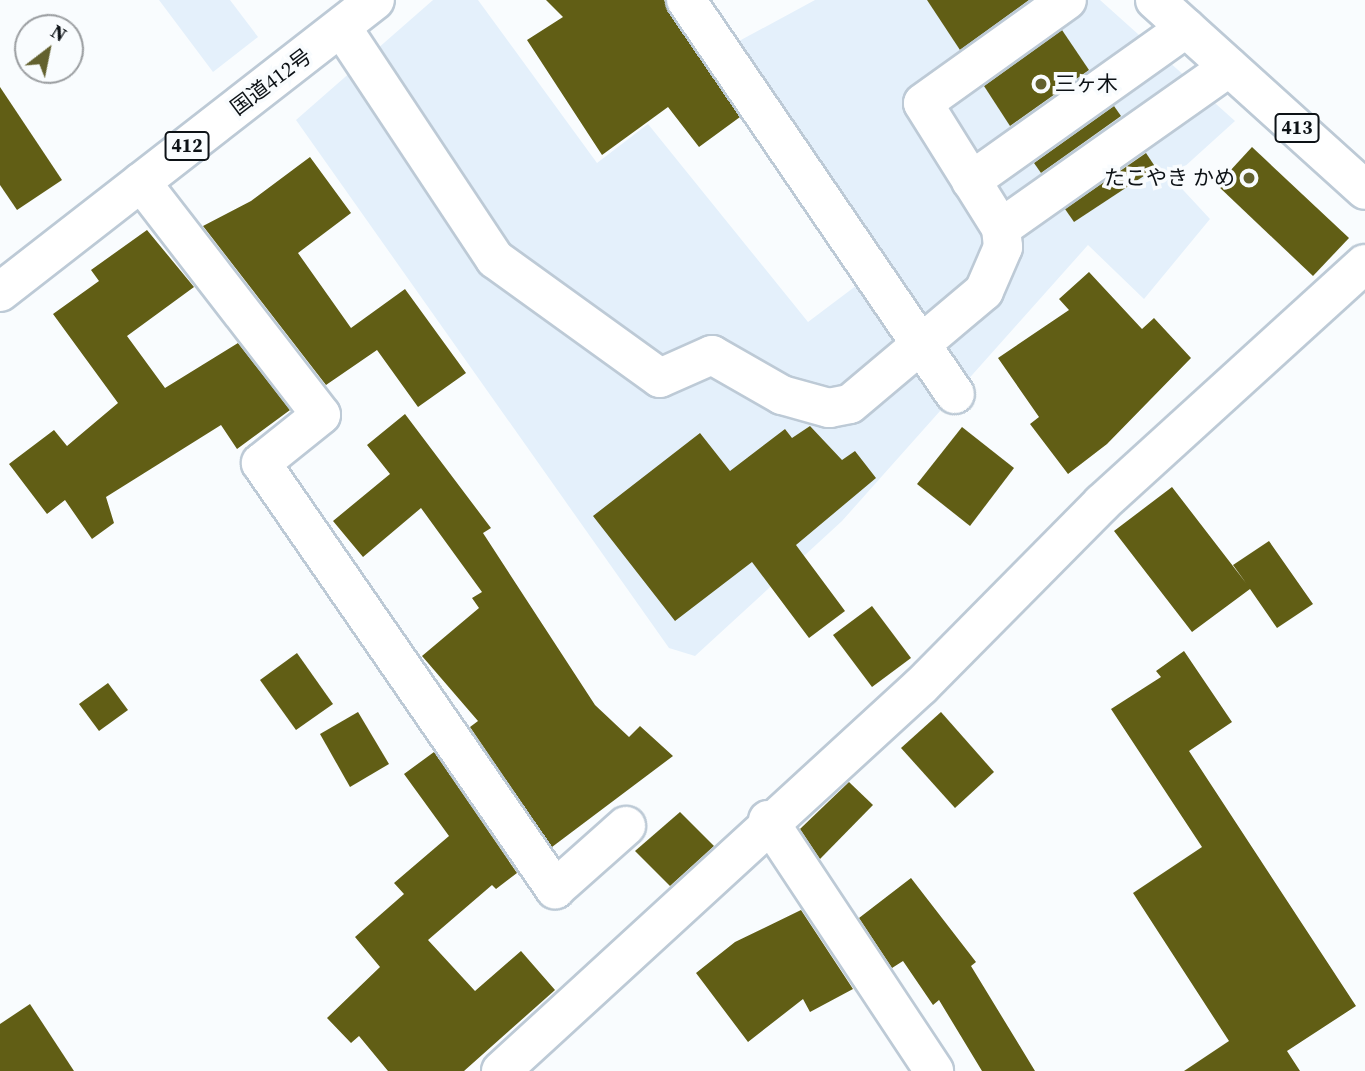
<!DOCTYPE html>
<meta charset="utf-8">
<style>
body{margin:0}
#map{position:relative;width:1365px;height:1071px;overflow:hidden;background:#f9fcfe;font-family:"Source Serif 4","Noto Sans JP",serif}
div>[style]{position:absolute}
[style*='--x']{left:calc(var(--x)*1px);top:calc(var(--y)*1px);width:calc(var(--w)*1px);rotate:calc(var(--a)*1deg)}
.built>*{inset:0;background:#e4f0fb}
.building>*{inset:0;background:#615e15}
.roads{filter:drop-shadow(2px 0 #bdcad6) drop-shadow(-2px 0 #bdcad6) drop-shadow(0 2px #bdcad6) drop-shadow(0 -2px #bdcad6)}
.minor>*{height:38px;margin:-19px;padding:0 19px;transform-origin:19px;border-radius:19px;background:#fff}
.highway>*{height:38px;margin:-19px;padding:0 19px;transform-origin:19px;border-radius:19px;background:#fff}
.dots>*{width:19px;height:19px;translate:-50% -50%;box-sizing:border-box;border:4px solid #f9fcfe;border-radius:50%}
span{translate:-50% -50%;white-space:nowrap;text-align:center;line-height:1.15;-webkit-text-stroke:7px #f9fcfe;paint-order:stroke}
.shield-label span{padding:2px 5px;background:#f9fcfe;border:2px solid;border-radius:5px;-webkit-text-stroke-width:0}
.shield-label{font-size:19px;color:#0d1216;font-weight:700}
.street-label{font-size:21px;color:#0d1216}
.poi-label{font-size:21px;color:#0d1216}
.left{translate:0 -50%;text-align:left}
.right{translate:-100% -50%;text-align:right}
.north{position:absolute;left:14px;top:14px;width:70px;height:70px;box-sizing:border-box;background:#f9fcfe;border:2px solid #9b9ea1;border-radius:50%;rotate:32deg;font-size:19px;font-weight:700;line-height:28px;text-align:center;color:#0d1216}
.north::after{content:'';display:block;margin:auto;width:24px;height:32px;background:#63612e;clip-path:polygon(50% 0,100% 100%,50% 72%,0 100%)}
</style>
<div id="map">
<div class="built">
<div style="clip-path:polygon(159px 0,230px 0,258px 37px,213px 72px)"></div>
<div style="clip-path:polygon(433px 0,478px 0,597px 163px,648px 124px,808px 322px,873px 273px,728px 47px,815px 0,1100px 0,1235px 121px,1172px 178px,1210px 219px,1144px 299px,1088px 245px,842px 521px,695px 656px,669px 648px,296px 120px)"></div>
</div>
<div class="building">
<div style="clip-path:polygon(546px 0,664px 0,740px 117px,699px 147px,668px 107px,602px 155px,527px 40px,563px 17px)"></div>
<div style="clip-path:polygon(927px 0,1029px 0,960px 50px)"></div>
<div style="clip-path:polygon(1062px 30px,1089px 70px,1010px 126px,984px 86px)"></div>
<div style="clip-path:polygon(0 87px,62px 180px,17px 210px,0 185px)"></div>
<div style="clip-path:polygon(1114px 106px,1121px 116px,1041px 173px,1034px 163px)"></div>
<div style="clip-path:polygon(1252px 147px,1349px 238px,1313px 276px,1217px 185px)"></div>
<div style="clip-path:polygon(1146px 153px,1156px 168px,1074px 222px,1065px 209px)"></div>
<div style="clip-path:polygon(310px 157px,351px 213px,298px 253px,351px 328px,405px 289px,466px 373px,418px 407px,377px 350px,326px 385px,203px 226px,251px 201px)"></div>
<div style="clip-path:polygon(147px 230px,194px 287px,127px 336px,165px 388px,238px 343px,290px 410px,237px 449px,221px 425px,106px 497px,114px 523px,92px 539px,65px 500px,47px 514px,9px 464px,54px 430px,67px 446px,118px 403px,53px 314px,99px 281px,91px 270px)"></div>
<div style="clip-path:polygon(1089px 272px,1142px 329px,1154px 318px,1191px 358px,1107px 444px,1068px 474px,1030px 424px,1039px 417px,998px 358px,1069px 310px,1059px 299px)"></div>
<div style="clip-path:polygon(405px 414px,491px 528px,483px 533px,595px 705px,629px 737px,640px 726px,673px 756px,552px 847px,470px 727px,478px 721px,422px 656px,479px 608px,472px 598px,482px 592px,421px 508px,363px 557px,333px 521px,390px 474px,367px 445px)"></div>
<div style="clip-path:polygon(810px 426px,842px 460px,855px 451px,876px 478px,796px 545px,845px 611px,809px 638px,752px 562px,675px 621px,593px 516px,700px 433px,730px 471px,785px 429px,792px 438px)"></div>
<div style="clip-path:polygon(962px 427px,1014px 468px,970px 526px,917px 484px)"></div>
<div style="clip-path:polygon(1172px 487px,1246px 583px,1233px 565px,1269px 541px,1313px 604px,1277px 628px,1250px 589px,1192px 632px,1114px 531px)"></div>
<div style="clip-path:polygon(872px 606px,911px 658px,872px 687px,833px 635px)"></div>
<div style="clip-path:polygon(1184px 651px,1232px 722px,1189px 751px,1356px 1006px,1287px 1051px,1300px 1071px,1184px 1071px,1229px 1041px,1133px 893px,1202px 847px,1111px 709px,1161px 677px,1156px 671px)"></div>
<div style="clip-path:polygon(297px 653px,333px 704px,296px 730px,260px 680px)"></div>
<div style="clip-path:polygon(108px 683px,128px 710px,99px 731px,79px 704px)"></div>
<div style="clip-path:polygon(358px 712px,389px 764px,350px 787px,320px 734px)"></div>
<div style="clip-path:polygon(941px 712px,994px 772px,955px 808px,901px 748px)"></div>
<div style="clip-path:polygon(434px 752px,517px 873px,496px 889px,492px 885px,428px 940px,475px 991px,521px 951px,555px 990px,464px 1071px,388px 1071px,359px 1036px,351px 1043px,327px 1018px,380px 967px,355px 937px,404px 894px,394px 883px,449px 836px,404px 774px)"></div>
<div style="clip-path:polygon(849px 782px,873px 805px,820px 859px,800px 829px)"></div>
<div style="clip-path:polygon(680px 812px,714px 846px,670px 886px,635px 851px)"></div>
<div style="clip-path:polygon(911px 878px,976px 962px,971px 966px,1035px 1071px,982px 1071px,939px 1000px,933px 1005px,903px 961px,892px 968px,859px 918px)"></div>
<div style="clip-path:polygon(801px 910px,853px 989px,810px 1012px,803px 999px,748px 1042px,696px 973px,735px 942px)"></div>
<div style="clip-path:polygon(30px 1004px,74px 1071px,0 1071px,0 1024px)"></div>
</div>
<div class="roads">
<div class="minor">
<div style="--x:686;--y:0;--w:477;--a:55.7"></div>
<div style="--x:342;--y:28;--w:277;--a:56.5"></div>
<div style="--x:495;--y:259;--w:203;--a:35.8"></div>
<div style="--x:660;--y:378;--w:57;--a:-23.9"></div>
<div style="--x:712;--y:355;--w:81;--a:29.7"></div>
<div style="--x:782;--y:395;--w:49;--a:15.5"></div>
<div style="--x:829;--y:408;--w:21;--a:-11"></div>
<div style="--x:850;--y:404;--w:175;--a:-40.1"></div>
<div style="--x:984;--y:291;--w:48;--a:-66.6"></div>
<div style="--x:1003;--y:247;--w:19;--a:-96"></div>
<div style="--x:1001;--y:228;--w:147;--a:-122"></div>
<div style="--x:923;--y:103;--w:177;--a:-35.6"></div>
<div style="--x:971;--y:181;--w:264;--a:-35.4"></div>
<div style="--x:141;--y:182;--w:294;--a:52.3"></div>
<div style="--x:321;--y:415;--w:77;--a:141.3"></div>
<div style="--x:261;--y:463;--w:518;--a:55.39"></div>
<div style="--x:555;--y:889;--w:95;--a:-41.6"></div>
<div style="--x:1001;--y:228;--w:279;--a:-35.2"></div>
<div style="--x:768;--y:820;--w:301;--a:56.5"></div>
<div style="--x:501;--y:1071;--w:570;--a:-42.51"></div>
<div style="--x:921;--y:686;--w:257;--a:-45.3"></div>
<div style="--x:1102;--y:503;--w:355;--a:-42.3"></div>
</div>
<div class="highway">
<div style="--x:1155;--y:0;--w:283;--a:42.1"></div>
<div style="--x:0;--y:292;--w:475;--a:-37.9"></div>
</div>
</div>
<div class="dots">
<div style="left:1041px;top:84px;background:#63612e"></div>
<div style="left:1249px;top:178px;background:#63612e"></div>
</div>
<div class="shield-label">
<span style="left:1297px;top:128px">413</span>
<span style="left:187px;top:146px">412</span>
</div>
<div class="street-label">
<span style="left:271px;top:82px;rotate:-37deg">国道412号</span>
</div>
<div class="poi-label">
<span class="left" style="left:1055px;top:84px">三ヶ木</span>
<span class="right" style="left:1235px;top:178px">たこやき かめ</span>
</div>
<div class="north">N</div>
</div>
